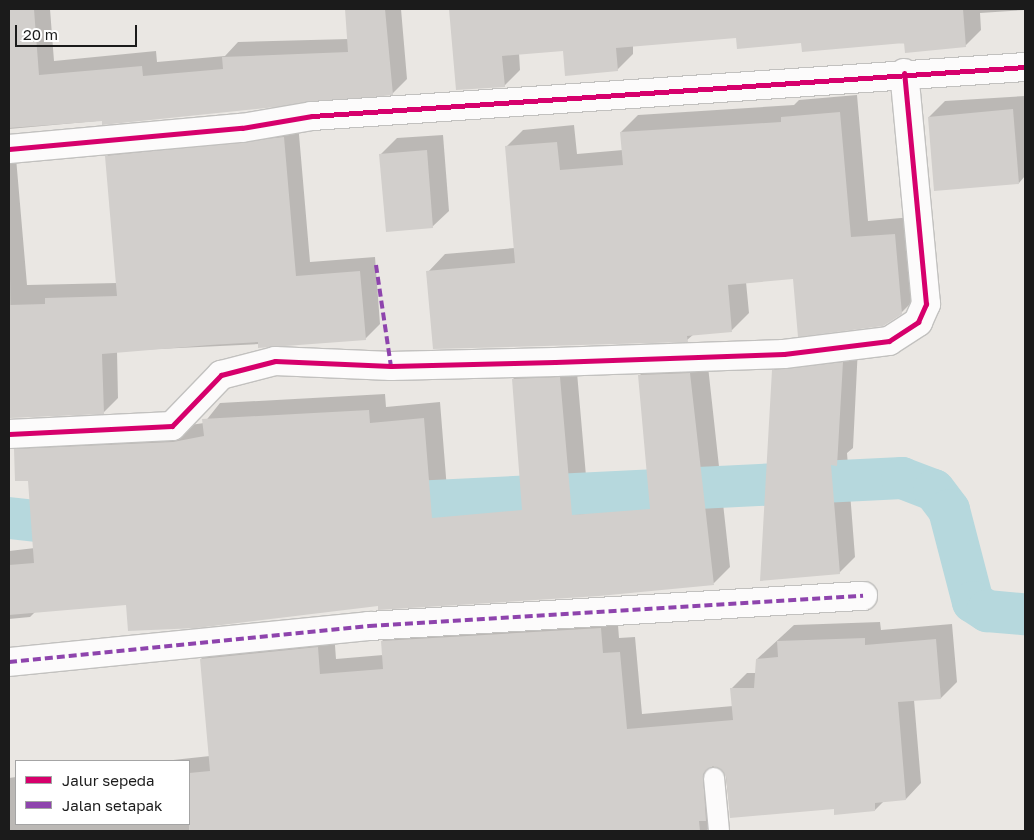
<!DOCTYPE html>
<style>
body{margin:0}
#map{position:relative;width:1034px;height:840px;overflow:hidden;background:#eae7e3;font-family:"Golos Text",sans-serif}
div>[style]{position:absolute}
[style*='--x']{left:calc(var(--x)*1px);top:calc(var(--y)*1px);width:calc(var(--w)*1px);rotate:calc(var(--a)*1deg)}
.shadow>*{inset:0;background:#0003}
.canal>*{height:42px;margin:-21px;padding:0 21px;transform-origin:21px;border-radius:21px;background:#b6d8dd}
.building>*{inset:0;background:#d2cfcc}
.roads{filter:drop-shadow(1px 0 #c2c1bf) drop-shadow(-1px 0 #c2c1bf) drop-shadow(0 1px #c2c1bf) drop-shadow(0 -1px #c2c1bf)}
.service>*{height:20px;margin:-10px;padding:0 10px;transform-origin:10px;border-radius:10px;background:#fcfbfb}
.minor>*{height:28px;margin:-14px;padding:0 14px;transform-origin:14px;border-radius:14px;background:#fcfbfb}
.quiet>*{height:4px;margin-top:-2px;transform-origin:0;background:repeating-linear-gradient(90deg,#8e44ad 0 8px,transparent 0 12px)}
.cycleway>*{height:5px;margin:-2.5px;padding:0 2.5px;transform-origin:2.5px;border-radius:2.5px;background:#d6006c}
span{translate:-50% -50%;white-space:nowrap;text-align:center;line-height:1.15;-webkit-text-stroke:4px #fff;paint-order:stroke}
.frame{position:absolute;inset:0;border:10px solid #1b1b1b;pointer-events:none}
.legend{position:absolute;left:15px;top:760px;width:175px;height:65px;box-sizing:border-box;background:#fff;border:1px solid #a4a4a4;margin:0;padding:6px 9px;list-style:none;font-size:15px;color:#1b1b1b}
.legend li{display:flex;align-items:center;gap:10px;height:25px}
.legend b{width:25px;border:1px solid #a4a4a4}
.scale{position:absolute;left:15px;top:25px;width:122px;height:22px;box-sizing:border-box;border:2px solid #1b1b1b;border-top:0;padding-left:6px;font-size:15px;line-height:18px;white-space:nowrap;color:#1b1b1b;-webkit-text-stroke:4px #fff;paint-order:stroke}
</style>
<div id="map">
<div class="shadow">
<div style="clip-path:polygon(9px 9px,50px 9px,54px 61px,156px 51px,157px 62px,225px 56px,238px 42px,349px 39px,346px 9px,401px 9px,407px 79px,392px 94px,9px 129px)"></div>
<div style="clip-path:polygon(450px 9px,1025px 9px,1025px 10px,980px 13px,981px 30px,965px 46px,737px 36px,633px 45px,633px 54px,617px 70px,564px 49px,519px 53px,520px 70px,504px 86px,457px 89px)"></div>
<div style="clip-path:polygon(857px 95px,868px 221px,912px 217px,918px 296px,901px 313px,794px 278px,746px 282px,749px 313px,732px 330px,694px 334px,687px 340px,428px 272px,445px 254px,515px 248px,506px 147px,523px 130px,574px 125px,577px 154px,623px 150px,621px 132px,638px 115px,794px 105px,799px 100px)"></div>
<div style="clip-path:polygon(1025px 96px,1025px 176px,1019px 183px,929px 117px,945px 101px)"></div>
<div style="clip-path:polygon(298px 123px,310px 262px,375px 257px,380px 324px,365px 339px,117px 351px,118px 398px,104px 412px,11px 417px,9px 136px,15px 146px,27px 285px,117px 283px,106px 157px,121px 142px)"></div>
<div style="clip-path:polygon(443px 135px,449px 211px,432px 227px,381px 154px,397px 138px)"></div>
<div style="clip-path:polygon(858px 347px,853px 448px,847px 453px,855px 557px,839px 573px,773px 371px,789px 354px)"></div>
<div style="clip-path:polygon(707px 357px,730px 567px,714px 583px,379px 605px,127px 603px,36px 611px,30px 617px,9px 619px,9px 551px,35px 548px,29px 479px,15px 450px,32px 433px,190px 425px,204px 423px,220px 403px,385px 394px,386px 407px,440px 402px,448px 502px,522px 496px,513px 379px,530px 363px,576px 361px,588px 499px,650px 494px,640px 375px,656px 359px)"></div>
<div style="clip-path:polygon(617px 612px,619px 638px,635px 637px,642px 714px,733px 706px,731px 689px,747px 673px,756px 673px,757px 659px,794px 625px,880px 622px,881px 630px,952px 624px,957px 682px,941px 698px,914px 700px,921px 783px,906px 799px,884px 801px,875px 810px,835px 808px,731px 817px,725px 771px,719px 768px,716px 821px,706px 831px,602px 831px,602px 828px,9px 831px,9px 778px,16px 777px,16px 824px,189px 824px,189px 761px,164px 761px,210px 756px,201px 659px,217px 643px,334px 632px,336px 659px,383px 655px,382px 641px,398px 626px)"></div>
</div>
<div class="canal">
<div style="--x:372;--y:504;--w:531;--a:-2.81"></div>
<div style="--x:902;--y:478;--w:34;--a:21"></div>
<div style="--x:934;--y:490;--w:25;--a:53"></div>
<div style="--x:949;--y:510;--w:95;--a:75.4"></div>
<div style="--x:973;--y:602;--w:17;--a:33"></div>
<div style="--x:987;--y:611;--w:38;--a:5"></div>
<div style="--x:9;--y:518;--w:81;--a:6.3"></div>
</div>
<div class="building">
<div style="clip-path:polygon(9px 9px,34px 9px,39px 75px,142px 66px,143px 76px,223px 69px,222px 57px,348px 52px,345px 9px,385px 9px,393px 95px,102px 125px,102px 121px,9px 128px)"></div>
<div style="clip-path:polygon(449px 9px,963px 9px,966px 47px,905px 53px,904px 43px,802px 52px,801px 43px,737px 49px,736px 38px,616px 48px,618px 71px,565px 76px,563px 51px,502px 56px,505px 87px,456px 90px)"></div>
<div style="clip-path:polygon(1013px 109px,1019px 184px,934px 191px,928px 117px)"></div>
<div style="clip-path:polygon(840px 112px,851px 237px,895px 234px,902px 314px,883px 326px,798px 337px,793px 279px,728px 285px,732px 332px,687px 336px,688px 342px,433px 349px,426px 271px,515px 263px,505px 146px,557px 142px,560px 170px,623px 165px,620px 132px,781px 122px,781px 117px)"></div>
<div style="clip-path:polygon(284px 137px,296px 276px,360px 271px,366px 340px,258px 348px,258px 342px,210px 345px,102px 354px,104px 414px,10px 418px,9px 305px,45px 304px,45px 298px,117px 296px,105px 156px)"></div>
<div style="clip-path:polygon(427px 150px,433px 228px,386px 232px,379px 154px)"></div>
<div style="clip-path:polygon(843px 362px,837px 466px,831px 465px,840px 574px,760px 581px,772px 370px)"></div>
<div style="clip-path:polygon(690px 373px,714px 585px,599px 596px,378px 610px,378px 606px,197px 628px,128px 631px,126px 605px,9px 615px,9px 565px,34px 563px,28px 481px,15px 481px,14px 449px,173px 442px,204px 436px,202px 419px,369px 410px,370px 423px,424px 418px,432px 518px,522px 510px,512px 379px,560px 377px,572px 515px,650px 509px,638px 375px)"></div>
<div style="clip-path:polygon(601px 628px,603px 653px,620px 652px,627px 729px,733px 720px,730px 688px,754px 688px,756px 659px,778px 657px,777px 641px,865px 638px,865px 645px,936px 639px,941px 699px,898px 702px,906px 800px,875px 803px,875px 811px,834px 815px,834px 809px,730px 818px,726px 776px,713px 766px,703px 774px,706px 821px,699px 821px,700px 831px,189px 831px,189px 773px,210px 771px,200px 659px,318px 647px,320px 674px,383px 669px,381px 641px)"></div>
</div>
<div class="roads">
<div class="service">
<div style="--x:714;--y:778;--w:53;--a:84.6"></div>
</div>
<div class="minor">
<div style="--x:9;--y:149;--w:234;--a:-5.2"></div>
<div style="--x:242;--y:128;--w:71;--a:-9.7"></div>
<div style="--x:312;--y:116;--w:715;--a:-3.93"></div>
<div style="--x:9;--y:434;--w:163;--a:-2.8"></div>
<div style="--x:172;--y:426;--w:71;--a:-46.1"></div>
<div style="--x:221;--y:375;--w:56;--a:-14.5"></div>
<div style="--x:275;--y:361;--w:116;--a:2.5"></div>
<div style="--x:391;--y:366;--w:164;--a:-1.4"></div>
<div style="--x:555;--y:362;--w:229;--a:-2"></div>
<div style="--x:784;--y:354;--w:106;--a:-7.1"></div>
<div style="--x:889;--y:341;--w:35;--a:-33"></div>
<div style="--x:918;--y:322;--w:20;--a:-66"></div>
<div style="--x:926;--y:304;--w:232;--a:-95.4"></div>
<div style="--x:9;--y:662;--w:362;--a:-5.7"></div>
<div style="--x:369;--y:626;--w:495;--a:-3.5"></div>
</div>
</div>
<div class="quiet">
<div style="--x:376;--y:265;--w:102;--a:81.6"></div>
<div style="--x:9;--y:662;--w:362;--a:-5.7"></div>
<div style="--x:369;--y:626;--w:495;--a:-3.5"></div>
</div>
<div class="cycleway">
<div style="--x:9;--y:149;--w:234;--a:-5.2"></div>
<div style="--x:242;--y:128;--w:71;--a:-9.7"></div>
<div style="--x:312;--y:116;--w:715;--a:-3.93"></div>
<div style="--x:9;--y:434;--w:163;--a:-2.8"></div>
<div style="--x:172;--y:426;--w:71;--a:-46.1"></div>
<div style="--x:221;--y:375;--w:56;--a:-14.5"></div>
<div style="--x:275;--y:361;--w:116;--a:2.5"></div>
<div style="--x:391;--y:366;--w:164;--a:-1.4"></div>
<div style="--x:555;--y:362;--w:229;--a:-2"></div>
<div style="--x:784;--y:354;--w:106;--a:-7.1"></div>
<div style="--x:889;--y:341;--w:35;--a:-33"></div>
<div style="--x:918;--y:322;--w:20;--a:-66"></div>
<div style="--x:926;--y:304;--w:232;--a:-95.4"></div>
</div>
<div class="frame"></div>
<ul class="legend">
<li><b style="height:6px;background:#d6006c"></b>Jalur sepeda</li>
<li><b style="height:6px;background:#8e44ad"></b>Jalan setapak</li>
</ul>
<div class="scale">20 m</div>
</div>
